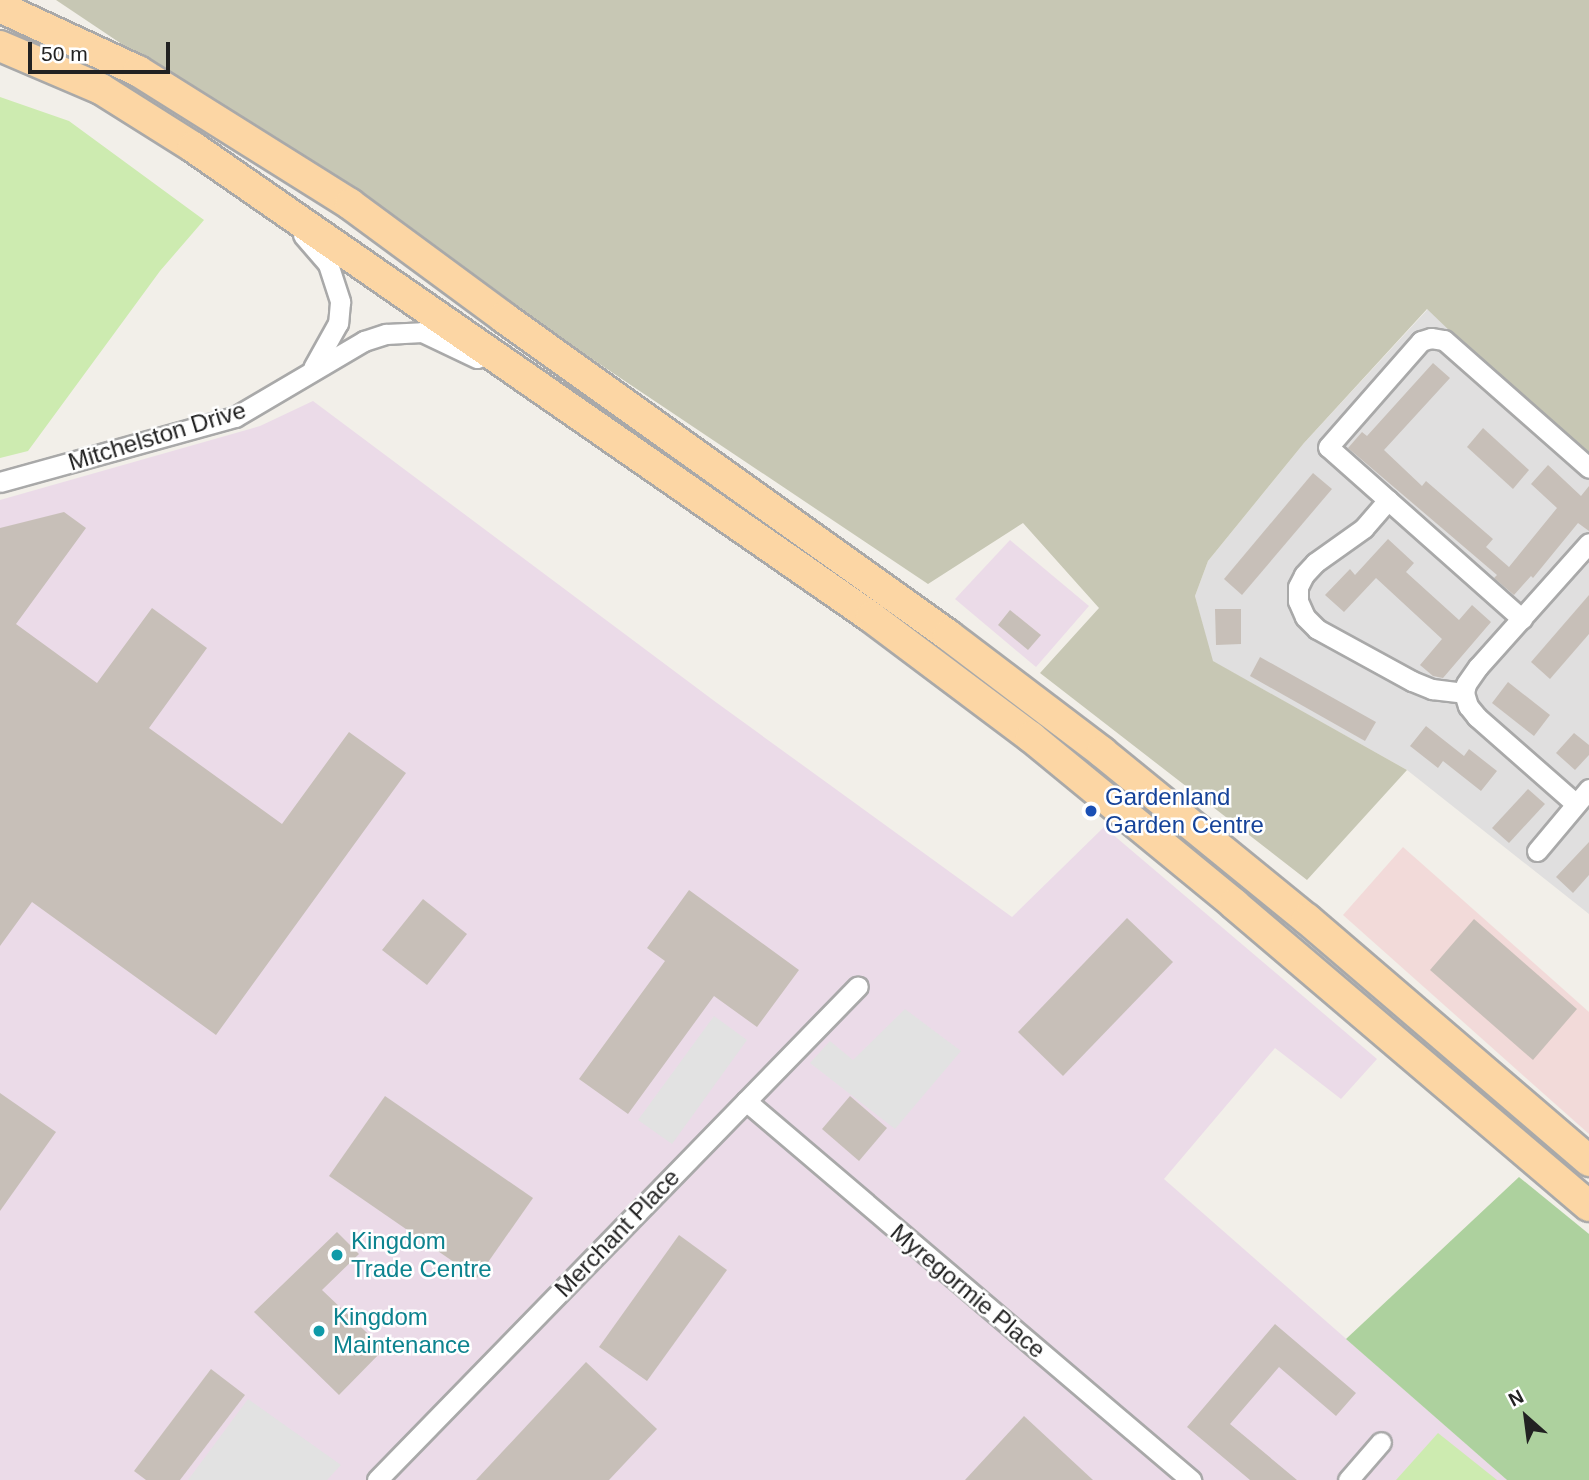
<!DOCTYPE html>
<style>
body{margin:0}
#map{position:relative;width:1589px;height:1480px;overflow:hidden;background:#f2efe9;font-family:Helvetica,sans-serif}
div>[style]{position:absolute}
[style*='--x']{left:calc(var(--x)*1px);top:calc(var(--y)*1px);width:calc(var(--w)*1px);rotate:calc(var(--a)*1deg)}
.residential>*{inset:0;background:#e0dfdf}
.commercial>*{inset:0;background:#f2dad9}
.industrial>*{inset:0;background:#ebdbe8}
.construction>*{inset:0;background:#c7c7b4}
.grass>*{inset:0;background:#cdebb0}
.forest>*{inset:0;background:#add19e}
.parking>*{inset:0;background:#e2e2e2}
.building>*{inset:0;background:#c7bfb8}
.roads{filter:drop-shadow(2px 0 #a9a9a9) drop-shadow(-2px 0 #a9a9a9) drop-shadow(0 2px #a9a9a9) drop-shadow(0 -2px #a9a9a9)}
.minor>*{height:19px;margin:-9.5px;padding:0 9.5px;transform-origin:9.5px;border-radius:9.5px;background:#fff}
.primary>*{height:30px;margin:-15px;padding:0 15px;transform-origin:15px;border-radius:15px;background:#fcd6a4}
.dots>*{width:19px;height:19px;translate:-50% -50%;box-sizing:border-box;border:4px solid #fff;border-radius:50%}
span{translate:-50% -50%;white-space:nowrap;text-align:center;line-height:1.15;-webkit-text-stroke:5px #fff;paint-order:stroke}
.street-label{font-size:24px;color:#222}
.transit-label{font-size:24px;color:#164399}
.left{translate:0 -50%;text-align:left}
.culture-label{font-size:24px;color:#0d838f}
.north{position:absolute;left:1491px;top:1382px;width:70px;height:70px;-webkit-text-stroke:5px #fff;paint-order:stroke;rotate:332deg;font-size:19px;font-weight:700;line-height:28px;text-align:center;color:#222}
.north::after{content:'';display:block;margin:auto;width:24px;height:32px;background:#222;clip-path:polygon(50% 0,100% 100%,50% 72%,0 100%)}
.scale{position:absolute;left:28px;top:42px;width:142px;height:32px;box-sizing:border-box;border:4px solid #222;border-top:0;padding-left:9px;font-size:21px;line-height:24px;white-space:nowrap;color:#222;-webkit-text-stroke:5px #fff;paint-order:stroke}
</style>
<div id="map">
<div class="residential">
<div style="clip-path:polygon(1428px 309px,1589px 465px,1589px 914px,1407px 770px,1212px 661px,1195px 596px,1208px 561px,1304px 443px)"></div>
</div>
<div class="commercial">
<div style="clip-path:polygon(1403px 847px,1589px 1012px,1589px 1134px,1343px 915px)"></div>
</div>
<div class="industrial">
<div style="clip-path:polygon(313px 401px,717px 703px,1012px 917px,1104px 827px,1377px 1059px,1341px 1099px,1275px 1048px,1164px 1179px,1507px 1480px,0 1480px,0 500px,260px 426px)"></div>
<div style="clip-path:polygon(1010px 540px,1089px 606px,1036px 667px,955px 599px)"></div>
</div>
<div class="construction">
<div style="clip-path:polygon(56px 0,1589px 0,1589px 465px,1427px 309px,1304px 443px,1208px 561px,1195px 596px,1213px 661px,1407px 770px,1307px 880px,1040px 673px,1099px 608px,1023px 523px,928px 584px)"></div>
</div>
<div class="grass">
<div style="clip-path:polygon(0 97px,69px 121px,204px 220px,160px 271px,28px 451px,0 458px)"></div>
<div style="clip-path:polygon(1438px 1433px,1497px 1480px,1396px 1480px)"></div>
</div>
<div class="forest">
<div style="clip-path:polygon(1519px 1177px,1589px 1234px,1589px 1480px,1507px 1480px,1346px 1339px)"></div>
</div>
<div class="parking">
<div style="clip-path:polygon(905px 1009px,961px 1051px,895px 1129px,810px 1063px,830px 1041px,853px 1060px)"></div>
<div style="clip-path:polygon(714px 1016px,747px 1040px,672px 1144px,638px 1120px)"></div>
<div style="clip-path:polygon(248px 1399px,341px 1465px,327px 1480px,188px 1480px)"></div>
</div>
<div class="building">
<div style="clip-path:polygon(1433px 363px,1450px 378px,1384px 450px,1422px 486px,1426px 481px,1493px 539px,1486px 547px,1509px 567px,1557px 508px,1531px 484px,1548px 465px,1581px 496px,1589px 486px,1589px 531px,1578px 523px,1533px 578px,1531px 576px,1514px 595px,1494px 578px,1497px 575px,1348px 448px,1362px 432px,1367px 436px)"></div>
<div style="clip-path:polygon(1483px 428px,1529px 470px,1513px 489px,1467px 447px)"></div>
<div style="clip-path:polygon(1313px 473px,1332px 489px,1242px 595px,1224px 579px)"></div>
<div style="clip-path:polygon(64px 512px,86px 528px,16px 624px,97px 683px,152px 608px,207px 648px,149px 728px,282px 824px,349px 732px,406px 773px,216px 1035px,32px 902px,0 946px,0 528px)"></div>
<div style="clip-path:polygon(1388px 539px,1414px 563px,1406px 572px,1459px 620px,1472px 605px,1491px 622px,1443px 678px,1433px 676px,1420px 665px,1442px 639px,1376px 578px,1344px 612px,1325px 595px,1350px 569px,1355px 575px)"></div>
<div style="clip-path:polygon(1589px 595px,1589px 634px,1550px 679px,1531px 662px)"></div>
<div style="clip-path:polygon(1215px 609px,1241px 609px,1241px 644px,1216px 645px)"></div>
<div style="clip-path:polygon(1010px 610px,1041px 635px,1028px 650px,998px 625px)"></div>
<div style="clip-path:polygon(1260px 657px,1376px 722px,1365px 741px,1250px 676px)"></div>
<div style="clip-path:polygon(1508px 682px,1550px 715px,1534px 736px,1492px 703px)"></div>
<div style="clip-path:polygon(1426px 726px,1464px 756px,1469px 749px,1497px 771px,1481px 791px,1443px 761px,1438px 768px,1410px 746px)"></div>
<div style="clip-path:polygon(1574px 733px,1589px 745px,1589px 755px,1575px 770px,1556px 753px)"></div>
<div style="clip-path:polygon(1528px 789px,1545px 804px,1509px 843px,1492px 828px)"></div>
<div style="clip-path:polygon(1589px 842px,1589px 875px,1573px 893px,1556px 877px)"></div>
<div style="clip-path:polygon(689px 890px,799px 970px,757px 1027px,714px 996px,628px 1114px,579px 1079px,665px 961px,647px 948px)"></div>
<div style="clip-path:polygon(423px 899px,467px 934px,427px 985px,382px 950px)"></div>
<div style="clip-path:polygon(1127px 918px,1173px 962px,1063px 1076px,1018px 1032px)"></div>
<div style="clip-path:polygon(1474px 919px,1577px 1009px,1533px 1060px,1430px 970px)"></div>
<div style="clip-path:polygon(0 1093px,56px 1132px,0 1211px)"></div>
<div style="clip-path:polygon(385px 1096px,533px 1198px,477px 1278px,329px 1176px)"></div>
<div style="clip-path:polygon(850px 1096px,887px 1128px,859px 1161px,822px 1129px)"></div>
<div style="clip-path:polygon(337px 1232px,359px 1254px,322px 1290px,384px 1349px,339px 1395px,254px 1312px)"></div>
<div style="clip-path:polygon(679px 1235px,727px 1270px,647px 1381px,599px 1347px)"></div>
<div style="clip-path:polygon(1275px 1324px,1356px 1393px,1336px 1416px,1279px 1367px,1230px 1424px,1297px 1480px,1250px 1480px,1187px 1427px)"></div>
<div style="clip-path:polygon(586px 1362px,657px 1429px,609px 1480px,476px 1480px)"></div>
<div style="clip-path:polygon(211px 1369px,245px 1395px,180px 1480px,146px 1480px,134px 1471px)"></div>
<div style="clip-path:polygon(1024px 1416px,1093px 1480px,965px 1480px)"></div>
</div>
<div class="roads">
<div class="minor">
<div style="--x:303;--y:235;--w:38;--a:49"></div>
<div style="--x:328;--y:264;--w:40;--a:72"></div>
<div style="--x:340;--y:302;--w:21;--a:95"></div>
<div style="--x:338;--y:323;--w:51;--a:119.1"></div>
<div style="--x:0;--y:482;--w:244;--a:-15.5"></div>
<div style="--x:235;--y:417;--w:150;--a:-30.5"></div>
<div style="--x:364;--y:341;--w:23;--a:-18"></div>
<div style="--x:386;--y:334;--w:36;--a:-3"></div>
<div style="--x:422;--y:332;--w:61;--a:25.3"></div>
<div style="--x:1388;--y:500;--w:37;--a:131"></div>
<div style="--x:1364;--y:528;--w:60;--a:144.5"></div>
<div style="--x:1315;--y:563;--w:16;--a:133"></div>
<div style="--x:1304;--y:575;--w:13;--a:117"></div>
<div style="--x:1298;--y:587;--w:14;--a:90"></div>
<div style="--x:1298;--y:601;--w:17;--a:66"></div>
<div style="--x:1305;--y:617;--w:17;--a:45"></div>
<div style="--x:1317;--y:629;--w:108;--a:28.7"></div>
<div style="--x:1412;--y:681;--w:22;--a:22"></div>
<div style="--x:1432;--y:689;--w:32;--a:7"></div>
<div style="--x:1522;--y:619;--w:259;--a:-138.4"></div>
<div style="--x:1328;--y:447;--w:141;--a:-48.7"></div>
<div style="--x:1421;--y:341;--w:10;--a:-17"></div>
<div style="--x:1431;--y:338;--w:13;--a:9"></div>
<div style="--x:1444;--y:340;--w:193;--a:41.4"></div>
<div style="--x:1576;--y:804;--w:132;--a:-138.7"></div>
<div style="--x:1477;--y:717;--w:14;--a:-129"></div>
<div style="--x:1468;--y:706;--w:14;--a:-107"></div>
<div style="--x:1464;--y:693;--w:9;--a:-77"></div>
<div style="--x:1466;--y:684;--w:21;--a:-55"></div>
<div style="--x:1478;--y:667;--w:166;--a:-48.2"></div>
<div style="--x:1537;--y:851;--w:81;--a:-50"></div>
<div style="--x:746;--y:1101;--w:585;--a:40.42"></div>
<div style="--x:377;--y:1480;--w:689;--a:-45.76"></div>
<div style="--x:1348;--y:1480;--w:50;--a:-49"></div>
</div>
<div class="primary">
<div style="--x:0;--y:7;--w:152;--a:24.9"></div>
<div style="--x:138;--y:71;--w:250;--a:32.1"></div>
<div style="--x:350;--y:204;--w:190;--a:36.4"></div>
<div style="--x:503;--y:317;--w:547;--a:35.55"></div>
<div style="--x:948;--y:635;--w:193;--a:37.2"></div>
<div style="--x:1102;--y:752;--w:264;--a:39.2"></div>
<div style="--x:1307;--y:919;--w:372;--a:40.6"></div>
<div style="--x:0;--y:46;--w:110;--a:23.1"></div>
<div style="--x:101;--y:89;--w:109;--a:32.2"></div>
<div style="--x:193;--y:147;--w:825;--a:34.73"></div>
<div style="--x:871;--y:617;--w:200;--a:36.9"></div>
<div style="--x:1031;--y:737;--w:263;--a:39.4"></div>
<div style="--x:1234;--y:904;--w:466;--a:40.4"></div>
</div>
</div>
<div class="dots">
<div style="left:1091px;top:811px;background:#1a4fb4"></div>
<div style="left:337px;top:1255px;background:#0f9aa8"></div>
<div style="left:319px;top:1331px;background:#0f9aa8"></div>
</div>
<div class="street-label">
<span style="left:157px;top:436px;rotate:-17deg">Mitchelston Drive</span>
<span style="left:617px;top:1233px;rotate:-46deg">Merchant Place</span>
<span style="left:968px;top:1291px;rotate:40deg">Myregormie Place</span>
</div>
<div class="transit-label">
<span class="left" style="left:1105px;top:811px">Gardenland<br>Garden Centre</span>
</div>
<div class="culture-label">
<span class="left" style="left:351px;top:1255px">Kingdom<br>Trade Centre</span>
<span class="left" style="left:333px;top:1331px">Kingdom<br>Maintenance</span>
</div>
<div class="north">N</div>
<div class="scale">50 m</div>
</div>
